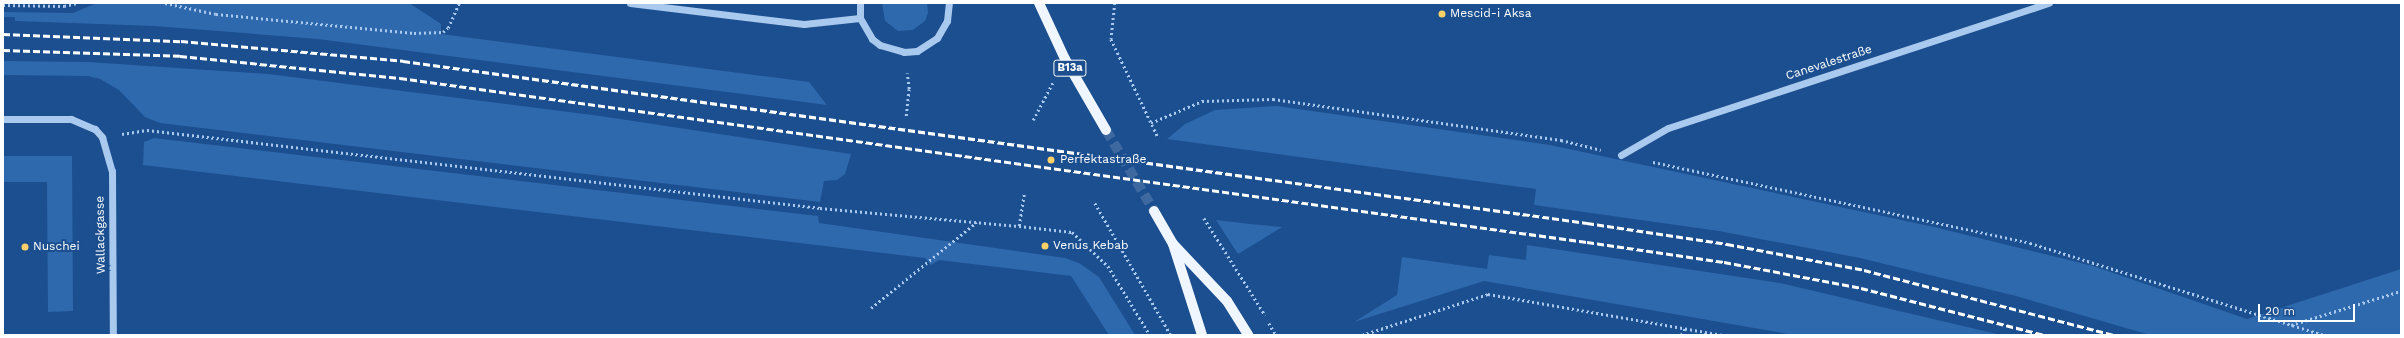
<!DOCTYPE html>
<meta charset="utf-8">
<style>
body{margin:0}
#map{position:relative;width:2404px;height:338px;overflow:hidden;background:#1b4f8f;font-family:"Work Sans",sans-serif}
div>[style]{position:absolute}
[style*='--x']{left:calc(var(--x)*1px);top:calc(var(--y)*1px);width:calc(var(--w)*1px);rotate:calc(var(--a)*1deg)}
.green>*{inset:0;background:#2e69ad}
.major-tunnel>*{height:10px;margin-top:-5px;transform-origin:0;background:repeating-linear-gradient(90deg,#3d69a0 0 10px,transparent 0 15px)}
.path>*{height:2.5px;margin-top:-1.25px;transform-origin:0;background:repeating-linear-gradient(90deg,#a9c9ee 0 2px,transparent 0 5px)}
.minor>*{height:7px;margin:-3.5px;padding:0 3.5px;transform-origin:3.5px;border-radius:3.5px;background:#a9c9ee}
.major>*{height:10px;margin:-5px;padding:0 5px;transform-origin:5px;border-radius:5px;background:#f0f6ff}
.rail>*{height:3px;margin-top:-1.5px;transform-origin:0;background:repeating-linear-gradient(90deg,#fff 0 7px,transparent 0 10px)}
.dots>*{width:11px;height:11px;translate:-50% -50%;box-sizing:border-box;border:2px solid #1b4f8f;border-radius:50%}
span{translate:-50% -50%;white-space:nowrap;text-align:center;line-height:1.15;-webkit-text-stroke:4px #1b4f8f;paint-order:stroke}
.shield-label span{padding:1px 3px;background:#1b4f8f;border:1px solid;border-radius:3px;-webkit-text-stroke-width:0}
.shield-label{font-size:11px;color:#fff;font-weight:700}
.poi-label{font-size:12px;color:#fff}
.left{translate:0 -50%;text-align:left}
.street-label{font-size:12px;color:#fff}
.frame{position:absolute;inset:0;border:4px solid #fff;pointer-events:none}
.scale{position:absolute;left:2258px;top:304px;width:97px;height:18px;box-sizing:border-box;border:2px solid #fff;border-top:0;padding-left:5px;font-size:12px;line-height:14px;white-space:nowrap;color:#fff;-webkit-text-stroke:3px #1b4f8f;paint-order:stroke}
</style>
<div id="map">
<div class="green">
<div style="clip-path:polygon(97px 3px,409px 3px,441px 24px,441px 34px,809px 82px,827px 105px,318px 39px,154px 26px,15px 21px,15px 17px,3px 17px,3px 12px,73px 13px)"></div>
<div style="clip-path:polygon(882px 3px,927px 3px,928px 13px,925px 21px,913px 30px,898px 31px,885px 21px)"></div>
<div style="clip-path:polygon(3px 61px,88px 62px,268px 74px,600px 116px,851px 154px,845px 174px,837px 180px,824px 181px,820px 202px,160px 123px,145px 117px,119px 90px,100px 79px,88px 76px,3px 75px)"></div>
<div style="clip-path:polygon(1277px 106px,1550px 145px,1934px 227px,2093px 266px,2247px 319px,2401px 269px,2401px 335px,2150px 335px,2016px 296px,1860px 258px,1719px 231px,1534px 205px,1536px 189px,1167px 139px,1185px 124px,1215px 110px)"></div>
<div style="clip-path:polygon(154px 138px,818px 216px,819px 223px,1065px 258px,1079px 263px,1099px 277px,1135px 335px,1109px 335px,1071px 276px,939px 260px,931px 265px,925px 258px,143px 165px,144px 142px)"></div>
<div style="clip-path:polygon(3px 156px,72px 156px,73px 311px,48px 312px,47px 182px,3px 182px)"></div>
<div style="clip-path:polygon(1216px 220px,1250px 224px,1282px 227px,1238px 254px)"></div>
<div style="clip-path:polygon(1527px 245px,1780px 283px,2001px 335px,1794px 335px,1484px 281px,1354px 322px,1397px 295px,1402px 257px,1487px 269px,1489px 255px,1526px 260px)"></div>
</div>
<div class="major-tunnel">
<div style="--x:1106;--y:130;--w:94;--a:59.3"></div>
</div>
<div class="path">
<div style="--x:165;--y:3;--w:52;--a:12.2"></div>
<div style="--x:216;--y:14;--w:199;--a:5.5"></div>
<div style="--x:414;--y:33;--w:29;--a:-2"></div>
<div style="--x:443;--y:32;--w:6;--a:-39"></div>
<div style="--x:448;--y:28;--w:27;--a:-66"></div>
<div style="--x:1115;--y:3;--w:36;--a:96"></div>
<div style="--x:1111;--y:39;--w:109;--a:64.4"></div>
<div style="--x:3;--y:5;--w:61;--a:0.9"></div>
<div style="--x:64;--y:6;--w:13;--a:-13"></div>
<div style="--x:906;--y:116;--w:27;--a:-84"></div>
<div style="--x:909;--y:89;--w:16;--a:-97"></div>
<div style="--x:1033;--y:120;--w:43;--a:-62.2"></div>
<div style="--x:1151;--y:123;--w:56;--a:-23.3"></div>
<div style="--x:1202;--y:101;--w:71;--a:-1.6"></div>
<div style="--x:1273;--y:99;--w:291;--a:8.1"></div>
<div style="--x:1561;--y:140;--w:41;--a:14"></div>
<div style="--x:122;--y:134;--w:25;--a:-9"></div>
<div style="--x:147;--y:130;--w:678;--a:6.61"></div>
<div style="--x:820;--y:208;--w:200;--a:5.2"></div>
<div style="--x:1019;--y:226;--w:32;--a:-81"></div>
<div style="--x:1653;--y:162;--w:386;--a:12.1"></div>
<div style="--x:2030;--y:243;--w:307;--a:17.4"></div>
<div style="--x:1095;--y:203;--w:152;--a:60.1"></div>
<div style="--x:1204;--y:218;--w:115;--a:57.8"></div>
<div style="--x:1019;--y:226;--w:53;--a:6.5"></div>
<div style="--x:1072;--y:232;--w:50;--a:43.4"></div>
<div style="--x:1108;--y:266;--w:81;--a:58.7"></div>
<div style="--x:871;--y:308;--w:136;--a:-39.1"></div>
<div style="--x:1269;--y:323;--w:14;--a:60"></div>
<div style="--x:2291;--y:325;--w:115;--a:-17.2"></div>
<div style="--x:1362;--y:335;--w:133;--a:-18"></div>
<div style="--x:1488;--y:294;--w:238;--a:9.9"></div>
<div style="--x:1681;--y:335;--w:8;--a:-60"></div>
</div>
<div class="minor">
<div style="--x:630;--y:3;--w:175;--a:6.9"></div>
<div style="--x:804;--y:24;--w:56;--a:-6.1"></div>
<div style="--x:860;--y:3;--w:15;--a:90"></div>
<div style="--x:860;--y:18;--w:24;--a:60"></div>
<div style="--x:872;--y:39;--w:10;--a:37"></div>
<div style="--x:880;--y:45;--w:25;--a:16"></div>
<div style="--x:904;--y:52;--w:13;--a:-4"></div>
<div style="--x:917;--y:51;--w:24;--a:-33"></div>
<div style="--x:937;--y:38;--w:20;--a:-60"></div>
<div style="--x:947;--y:21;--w:18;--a:-84"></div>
<div style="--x:3;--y:119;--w:68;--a:0"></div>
<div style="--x:71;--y:119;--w:26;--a:23"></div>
<div style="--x:95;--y:129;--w:11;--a:49"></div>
<div style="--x:102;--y:137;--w:35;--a:74"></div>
<div style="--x:112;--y:171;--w:164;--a:89.7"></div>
<div style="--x:1621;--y:155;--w:54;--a:-29.9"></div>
<div style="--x:1668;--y:128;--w:401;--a:-18.2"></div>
</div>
<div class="major">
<div style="--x:1039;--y:3;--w:62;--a:65.1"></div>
<div style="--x:1065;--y:59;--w:82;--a:60"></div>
<div style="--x:1154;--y:211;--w:38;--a:60"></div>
<div style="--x:1173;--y:244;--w:96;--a:72.3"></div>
<div style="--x:1174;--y:245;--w:77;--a:46.6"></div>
<div style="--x:1227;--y:301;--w:40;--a:58"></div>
</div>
<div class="rail">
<div style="--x:3;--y:34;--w:178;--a:2.3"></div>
<div style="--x:181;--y:41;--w:223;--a:5.1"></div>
<div style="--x:403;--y:61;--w:1195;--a:7.79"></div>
<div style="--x:1587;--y:223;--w:142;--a:8.5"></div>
<div style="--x:1727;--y:244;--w:139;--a:10.7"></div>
<div style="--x:1864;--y:270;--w:258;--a:14.6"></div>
<div style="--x:3;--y:50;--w:177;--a:1.9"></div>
<div style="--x:180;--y:56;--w:221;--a:5.7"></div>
<div style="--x:400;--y:78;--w:1198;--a:7.87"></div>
<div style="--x:1587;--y:242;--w:138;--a:8.3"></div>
<div style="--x:1724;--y:262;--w:139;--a:10.7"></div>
<div style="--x:1861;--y:288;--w:189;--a:14.4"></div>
</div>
<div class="dots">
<div style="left:1442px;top:14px;background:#ffd166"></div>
<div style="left:1051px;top:160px;background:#ffd166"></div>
<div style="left:1045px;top:246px;background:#ffd166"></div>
<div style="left:25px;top:247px;background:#ffd166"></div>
</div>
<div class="shield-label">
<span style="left:1070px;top:68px">B13a</span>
</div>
<div class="poi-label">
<span class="left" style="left:1450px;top:14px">Mescid-i Aksa</span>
<span class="left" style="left:1060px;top:160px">Perfektastraße</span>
<span class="left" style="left:1053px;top:246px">Venus Kebab</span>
<span class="left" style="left:33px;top:247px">Nuschei</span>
</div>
<div class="street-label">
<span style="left:1829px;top:63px;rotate:-18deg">Canevalestraße</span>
<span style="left:101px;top:235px;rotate:-91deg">Wallackgasse</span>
</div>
<div class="frame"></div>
<div class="scale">20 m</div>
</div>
